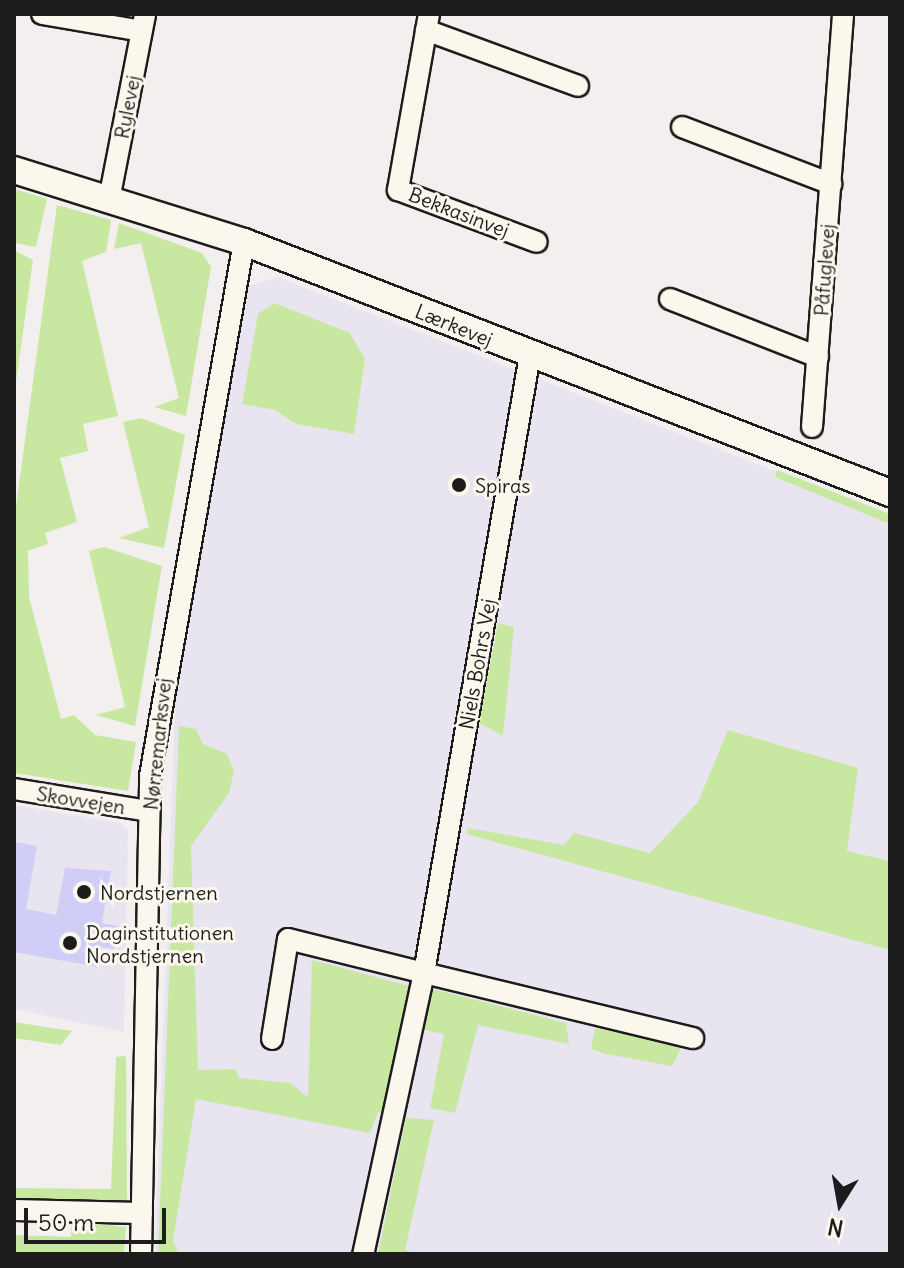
<!DOCTYPE html>
<meta charset="utf-8">
<style>
body{margin:0}
#map{position:relative;width:904px;height:1268px;overflow:hidden;background:#f2efee;font-family:Delius,sans-serif}
div>[style]{position:absolute}
[style*='--x']{left:calc(var(--x)*1px);top:calc(var(--y)*1px);width:calc(var(--w)*1px);rotate:calc(var(--a)*1deg)}
.built>*{inset:0;background:#e8e5f1}
.green>*{inset:0;background:#c8e8a1}
.building>*{inset:0;background:#d0cef7}
.roads{filter:drop-shadow(2px 0 #1c1c1c) drop-shadow(-2px 0 #1c1c1c) drop-shadow(0 2px #1c1c1c) drop-shadow(0 -2px #1c1c1c)}
.minor>*{height:20px;margin:-10px;padding:0 10px;transform-origin:10px;border-radius:10px;background:#fbf7ec}
.tertiary>*{height:26px;margin:-13px;padding:0 13px;transform-origin:13px;border-radius:13px;background:#fbf7ec}
.dots>*{width:22px;height:22px;translate:-50% -50%;box-sizing:border-box;border:4px solid #fbf7ec;border-radius:50%}
span{translate:-50% -50%;white-space:nowrap;text-align:center;line-height:1.15;-webkit-text-stroke:6px #fbf7ec;paint-order:stroke}
.street-label{font-size:20px;color:#1c1c1c}
.poi-label{font-size:20px;color:#1c1c1c}
.left{translate:0 -50%;text-align:left}
.frame{position:absolute;inset:0;border:16px solid #1c1c1c;pointer-events:none}
.north{position:absolute;left:800px;top:1164px;width:80px;height:80px;-webkit-text-stroke:6px #fbf7ec;paint-order:stroke;rotate:191deg;font-size:22px;font-weight:700;line-height:32px;text-align:center;color:#1c1c1c}
.north::after{content:'';display:block;margin:auto;width:28px;height:36px;background:#1c1c1c;clip-path:polygon(50% 0,100% 100%,50% 72%,0 100%)}
.scale{position:absolute;left:24px;top:1208px;width:142px;height:36px;box-sizing:border-box;border:4px solid #1c1c1c;border-top:0;padding-left:10px;font-size:24px;line-height:28px;white-space:nowrap;color:#1c1c1c;-webkit-text-stroke:6px #fbf7ec;paint-order:stroke}
</style>
<div id="map">
<div class="built">
<div style="clip-path:polygon(277px 277px,890px 516px,890px 1254px,155px 1254px,175px 707px,248px 286px)"></div>
<div style="clip-path:polygon(14px 805px,121px 823px,128px 830px,124px 1032px,14px 1009px)"></div>
</div>
<div class="green">
<div style="clip-path:polygon(14px 189px,47px 199px,36px 247px,14px 243px)"></div>
<div style="clip-path:polygon(57px 205px,111px 220px,106px 252px,82px 261px,118px 416px,83px 424px,88px 451px,60px 458px,77px 522px,45px 533px,48px 544px,28px 551px,29px 597px,61px 719px,74px 715px,95px 735px,136px 742px,128px 791px,14px 773px,14px 521px)"></div>
<div style="clip-path:polygon(119px 223px,202px 253px,211px 267px,186px 416px,154px 407px,179px 398px,141px 243px,114px 249px)"></div>
<div style="clip-path:polygon(14px 250px,33px 260px,14px 396px)"></div>
<div style="clip-path:polygon(274px 303px,350px 333px,365px 359px,354px 434px,296px 424px,275px 410px,242px 404px,258px 314px)"></div>
<div style="clip-path:polygon(141px 418px,185px 435px,164px 548px,119px 538px,149px 527px,123px 422px)"></div>
<div style="clip-path:polygon(777px 470px,890px 514px,890px 524px,775px 477px)"></div>
<div style="clip-path:polygon(104px 547px,162px 566px,135px 726px,96px 715px,125px 707px,89px 551px)"></div>
<div style="clip-path:polygon(498px 623px,514px 627px,503px 736px,479px 723px)"></div>
<div style="clip-path:polygon(179px 726px,196px 729px,203px 744px,227px 754px,234px 771px,229px 793px,191px 846px,198px 1070px,236px 1069px,239px 1078px,290px 1083px,308px 1097px,312px 960px,409px 986px,388px 1113px,378px 1112px,370px 1133px,196px 1099px,173px 1241px,179px 1254px,158px 1254px)"></div>
<div style="clip-path:polygon(728px 730px,858px 768px,847px 851px,890px 861px,890px 950px,466px 834px,468px 828px,564px 845px,574px 833px,650px 853px,698px 802px)"></div>
<div style="clip-path:polygon(425px 987px,566px 1023px,569px 1044px,478px 1025px,455px 1113px,430px 1108px,444px 1034px,418px 1029px)"></div>
<div style="clip-path:polygon(14px 1022px,72px 1031px,61px 1045px,14px 1038px)"></div>
<div style="clip-path:polygon(595px 1028px,683px 1045px,672px 1066px,606px 1054px,591px 1049px)"></div>
<div style="clip-path:polygon(126px 1056px,127px 1200px,118px 1207px,14px 1204px,14px 1188px,111px 1189px,116px 1057px)"></div>
<div style="clip-path:polygon(406px 1118px,434px 1120px,405px 1250px,418px 1254px,378px 1254px)"></div>
<div style="clip-path:polygon(72px 1221px,126px 1227px,124px 1254px,14px 1254px,14px 1235px,71px 1237px)"></div>
</div>
<div class="building">
<div style="clip-path:polygon(14px 842px,37px 846px,26px 909px,56px 915px,65px 868px,111px 871px,102px 923px,118px 926px,114px 949px,101px 947px,98px 967px,14px 952px)"></div>
</div>
<div class="roads">
<div class="minor">
<div style="--x:42;--y:14;--w:101;--a:9.6"></div>
<div style="--x:429;--y:14;--w:179;--a:100"></div>
<div style="--x:398;--y:190;--w:148;--a:20.5"></div>
<div style="--x:426;--y:30;--w:162;--a:20.2"></div>
<div style="--x:682;--y:127;--w:160;--a:20.9"></div>
<div style="--x:109;--y:200;--w:189;--a:-79"></div>
<div style="--x:670;--y:299;--w:159;--a:21.4"></div>
<div style="--x:530;--y:355;--w:627;--a:99.73"></div>
<div style="--x:424;--y:973;--w:277;--a:13.6"></div>
<div style="--x:812;--y:427;--w:414;--a:-85.7"></div>
<div style="--x:14;--y:789;--w:137;--a:9.3"></div>
<div style="--x:272;--y:1039;--w:101;--a:-80.9"></div>
<div style="--x:288;--y:939;--w:140;--a:14"></div>
<div style="--x:424;--y:973;--w:288;--a:102.2"></div>
<div style="--x:14;--y:1210;--w:128;--a:1.3"></div>
<div style="--x:141;--y:1254;--w:478;--a:-88.9"></div>
<div style="--x:150;--y:776;--w:542;--a:-80.02"></div>
</div>
<div class="tertiary">
<div style="--x:14;--y:170;--w:241;--a:17.4"></div>
<div style="--x:244;--y:242;--w:693;--a:21.23"></div>
</div>
</div>
<div class="dots">
<div style="left:459px;top:485px;background:#1c1c1c"></div>
<div style="left:84px;top:892px;background:#1c1c1c"></div>
<div style="left:70px;top:943px;background:#1c1c1c"></div>
</div>
<div class="street-label">
<span style="left:127px;top:107px;rotate:-79deg">Rylevej</span>
<span style="left:459px;top:212px;rotate:21deg">Bekkasinvej</span>
<span style="left:824px;top:270px;rotate:-86deg">Påfuglevej</span>
<span style="left:454px;top:325px;rotate:22deg">Lærkevej</span>
<span style="left:477px;top:664px;rotate:-80deg">Niels Bohrs Vej</span>
<span style="left:157px;top:744px;rotate:-84deg">Nørremarksvej</span>
<span style="left:81px;top:800px;rotate:9deg">Skovvejen</span>
</div>
<div class="poi-label">
<span class="left" style="left:475px;top:485px">Spiras</span>
<span class="left" style="left:100px;top:892px">Nordstjernen</span>
<span class="left" style="left:86px;top:944px">Daginstitutionen<br>Nordstjernen</span>
</div>
<div class="frame"></div>
<div class="north">N</div>
<div class="scale">50 m</div>
</div>
